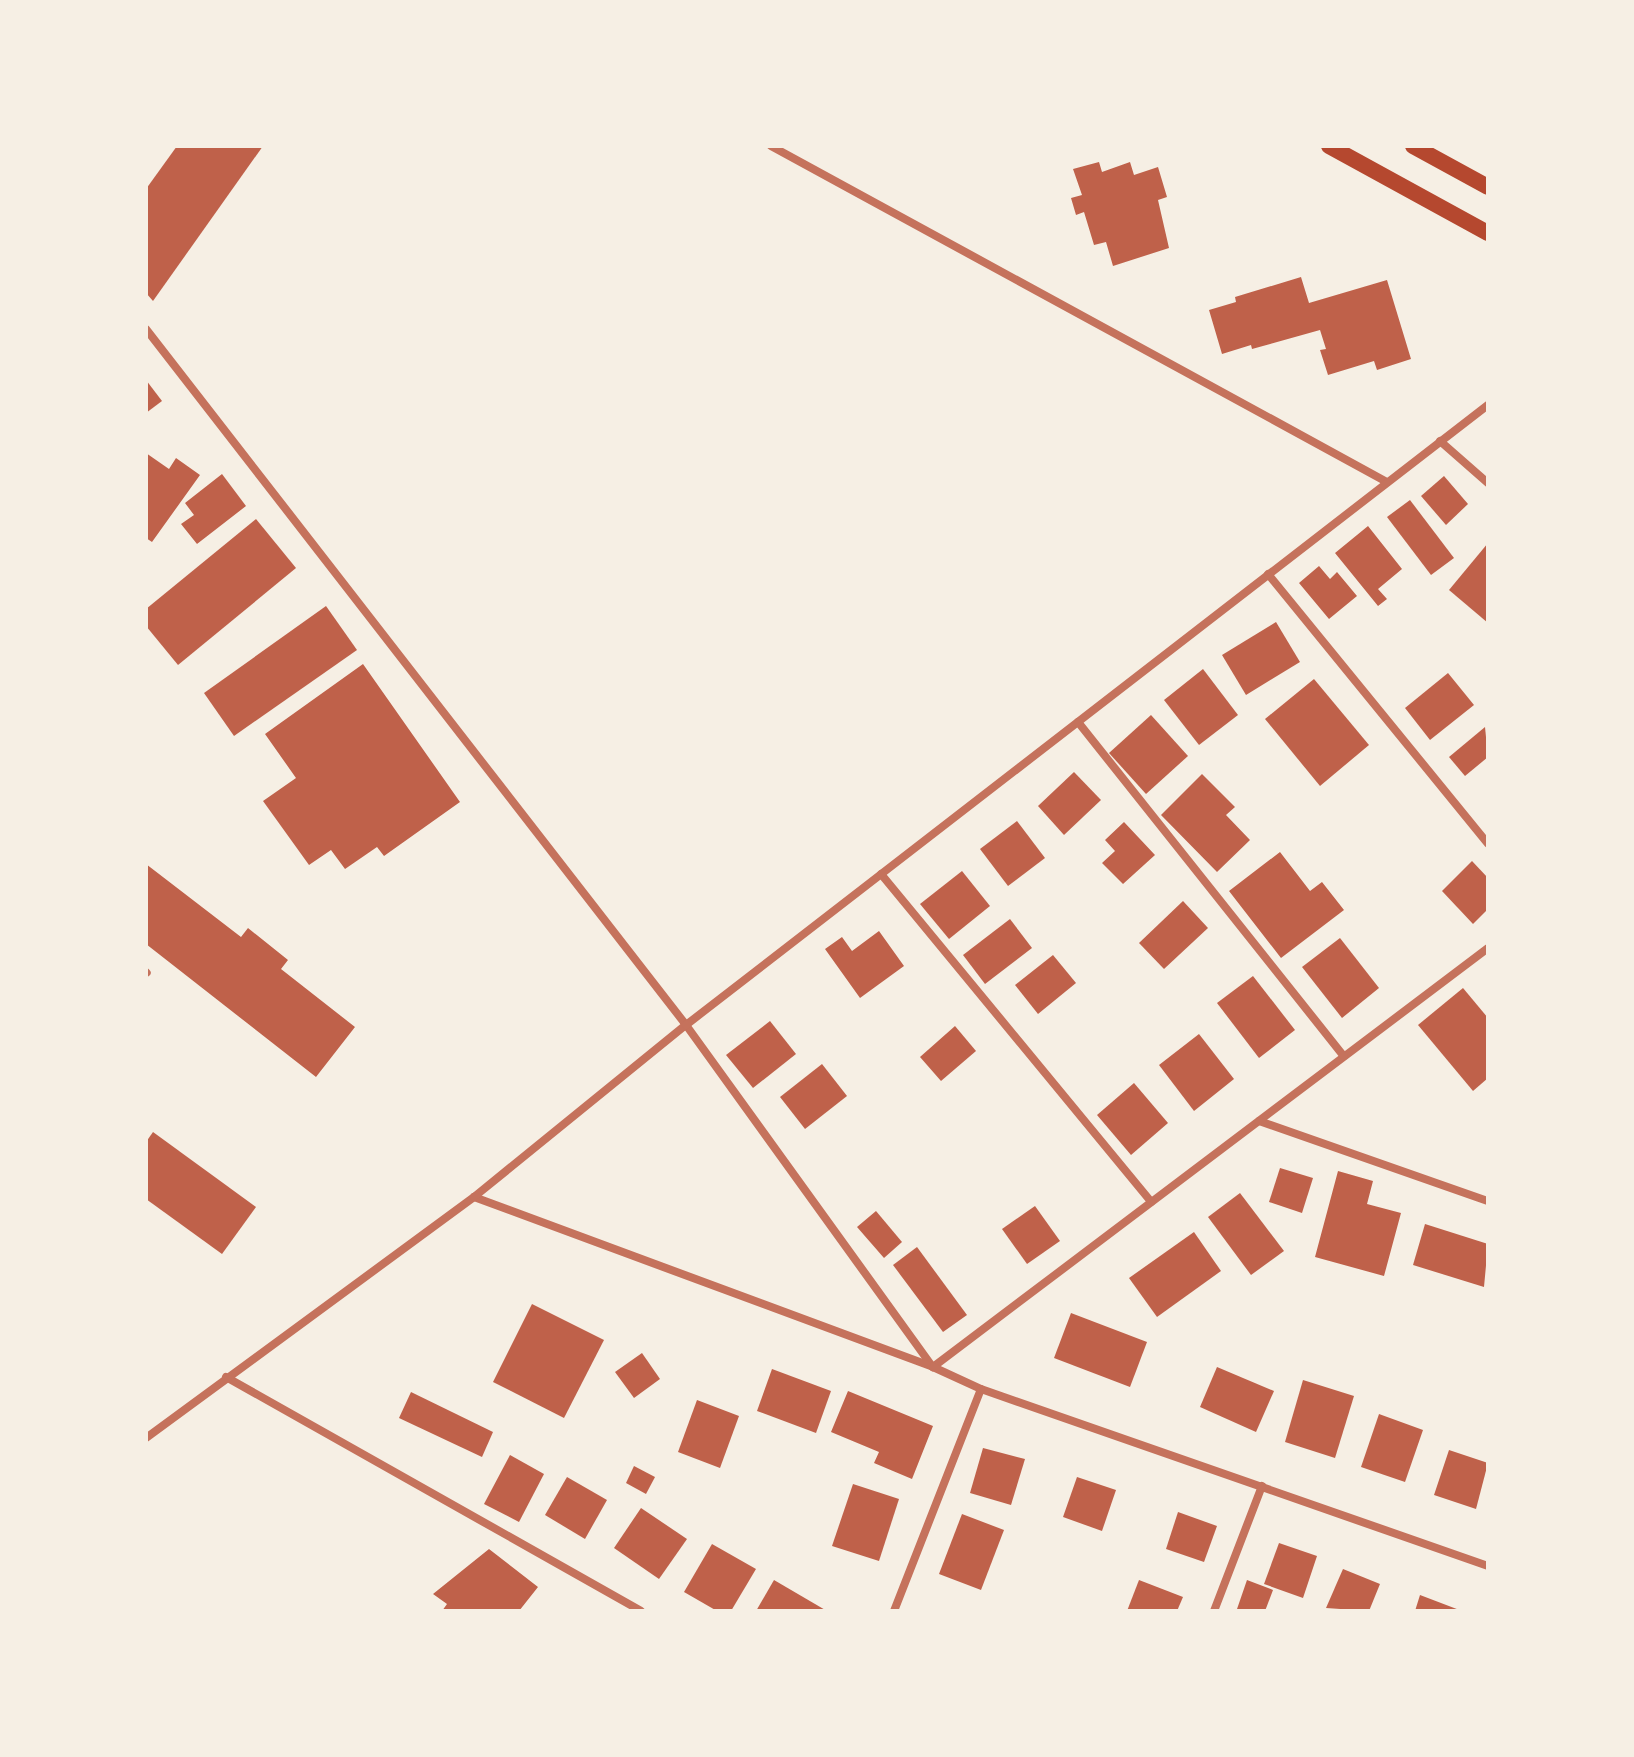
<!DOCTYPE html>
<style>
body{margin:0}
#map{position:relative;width:1634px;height:1757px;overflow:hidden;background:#f6efe4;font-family:Spectral,serif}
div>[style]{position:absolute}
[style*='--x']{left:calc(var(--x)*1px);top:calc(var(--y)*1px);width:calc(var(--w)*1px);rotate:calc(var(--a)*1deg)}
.building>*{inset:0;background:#bf614a}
.minor>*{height:8px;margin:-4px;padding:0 4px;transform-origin:4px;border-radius:4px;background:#c5725c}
.secondary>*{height:16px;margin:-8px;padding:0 8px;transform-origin:8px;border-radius:8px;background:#b5482f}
span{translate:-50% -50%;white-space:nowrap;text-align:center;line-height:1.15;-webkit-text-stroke:8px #f6efe4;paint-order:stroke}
.frame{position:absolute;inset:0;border:148px solid #f6efe4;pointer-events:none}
</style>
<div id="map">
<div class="building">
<div style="clip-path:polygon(177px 146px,263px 146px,153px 301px,146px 293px,146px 189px)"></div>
<div style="clip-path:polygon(1099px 162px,1102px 172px,1130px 162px,1134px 175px,1158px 167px,1167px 197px,1158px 200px,1169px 248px,1113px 266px,1106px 242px,1094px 245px,1084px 212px,1076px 215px,1071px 198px,1082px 195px,1073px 169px)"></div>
<div style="clip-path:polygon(1301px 277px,1309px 303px,1387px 280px,1411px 359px,1377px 370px,1374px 361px,1328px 375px,1320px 350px,1326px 349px,1320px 330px,1252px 349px,1251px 345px,1222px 354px,1209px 310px,1236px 302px,1235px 297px)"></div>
<div style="clip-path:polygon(146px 380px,162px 401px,146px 413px)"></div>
<div style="clip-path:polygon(146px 453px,169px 469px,176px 458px,200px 475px,152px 542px,146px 538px)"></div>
<div style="clip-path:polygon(222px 474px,246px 506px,197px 544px,181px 524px,194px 515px,185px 503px)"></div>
<div style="clip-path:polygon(1444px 476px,1468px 504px,1446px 525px,1421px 496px)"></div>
<div style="clip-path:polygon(1410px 500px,1454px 558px,1431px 575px,1387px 517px)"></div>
<div style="clip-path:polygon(256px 519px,296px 568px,178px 665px,146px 626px,146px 609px)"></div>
<div style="clip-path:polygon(1368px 526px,1402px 569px,1378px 589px,1387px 599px,1378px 606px,1335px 553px)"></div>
<div style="clip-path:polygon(1488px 543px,1488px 623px,1449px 590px)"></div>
<div style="clip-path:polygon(1319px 566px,1330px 579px,1337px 572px,1357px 596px,1329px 619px,1299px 583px)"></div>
<div style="clip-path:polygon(326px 606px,357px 650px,234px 736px,204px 693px)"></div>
<div style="clip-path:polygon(1276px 622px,1300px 662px,1246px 695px,1222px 655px)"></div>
<div style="clip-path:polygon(363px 664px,460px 802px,384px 856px,377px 847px,345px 869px,331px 850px,309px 865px,263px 801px,296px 778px,265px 734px)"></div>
<div style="clip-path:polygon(1203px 669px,1238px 715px,1199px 745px,1164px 700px)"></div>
<div style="clip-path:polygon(1448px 673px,1474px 705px,1430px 740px,1405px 708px)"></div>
<div style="clip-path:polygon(1314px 679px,1369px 745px,1320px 786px,1265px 719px)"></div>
<div style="clip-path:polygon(1151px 715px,1188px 756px,1146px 794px,1109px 753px)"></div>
<div style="clip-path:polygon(1485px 727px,1488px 757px,1465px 776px,1449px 757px)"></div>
<div style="clip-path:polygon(1074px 772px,1101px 800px,1064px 835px,1038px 806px)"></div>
<div style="clip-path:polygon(1202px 774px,1235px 807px,1226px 815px,1250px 840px,1217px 872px,1161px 815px)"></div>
<div style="clip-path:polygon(1017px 821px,1045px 858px,1008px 886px,980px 849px)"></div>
<div style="clip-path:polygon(1124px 822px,1155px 855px,1123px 884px,1102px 863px,1115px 851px,1105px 840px)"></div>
<div style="clip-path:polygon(1280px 852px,1310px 891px,1322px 882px,1344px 910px,1281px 958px,1229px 891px)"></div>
<div style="clip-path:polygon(1472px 861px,1488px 878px,1488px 909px,1473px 924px,1442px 891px)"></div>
<div style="clip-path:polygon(146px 864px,241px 937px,248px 928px,288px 960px,281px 969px,355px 1027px,316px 1077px,146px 944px)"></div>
<div style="clip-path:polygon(962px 871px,990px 906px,949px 939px,920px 904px)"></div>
<div style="clip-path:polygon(1183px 901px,1208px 928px,1164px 969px,1139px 943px)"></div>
<div style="clip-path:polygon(1010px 919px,1032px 948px,985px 984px,963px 955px)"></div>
<div style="clip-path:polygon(879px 931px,904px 966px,860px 998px,825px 949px,842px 937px,852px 951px)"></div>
<div style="clip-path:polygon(1340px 938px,1379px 988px,1342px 1018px,1302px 967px)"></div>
<div style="clip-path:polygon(1053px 955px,1076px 983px,1038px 1014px,1015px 985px)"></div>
<div style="clip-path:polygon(1253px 976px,1295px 1030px,1259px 1058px,1217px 1003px)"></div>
<div style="clip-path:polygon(1463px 988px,1488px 1018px,1488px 1078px,1473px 1091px,1418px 1025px)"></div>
<div style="clip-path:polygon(770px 1021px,796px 1054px,753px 1088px,726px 1055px)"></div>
<div style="clip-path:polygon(955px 1026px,976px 1051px,941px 1081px,920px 1057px)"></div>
<div style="clip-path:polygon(1199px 1034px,1234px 1079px,1194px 1111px,1159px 1065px)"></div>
<div style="clip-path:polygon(822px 1064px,847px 1096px,805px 1129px,780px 1097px)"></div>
<div style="clip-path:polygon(1134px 1083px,1168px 1123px,1131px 1155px,1097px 1115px)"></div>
<div style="clip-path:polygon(153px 1132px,256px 1207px,222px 1254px,146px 1199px,146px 1142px)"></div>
<div style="clip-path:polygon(1280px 1168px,1313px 1178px,1302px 1213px,1269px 1202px)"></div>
<div style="clip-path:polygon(1338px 1171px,1373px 1181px,1367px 1204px,1401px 1213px,1384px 1276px,1315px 1257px)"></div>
<div style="clip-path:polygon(1240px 1193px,1284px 1251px,1251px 1275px,1208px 1217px)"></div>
<div style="clip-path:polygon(1035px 1206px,1060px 1241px,1027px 1264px,1002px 1229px)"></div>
<div style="clip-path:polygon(876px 1211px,902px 1242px,884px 1258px,857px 1227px)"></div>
<div style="clip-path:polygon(1425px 1224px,1488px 1244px,1484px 1287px,1413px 1265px)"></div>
<div style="clip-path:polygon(1194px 1232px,1221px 1271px,1157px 1317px,1129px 1278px)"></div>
<div style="clip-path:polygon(917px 1247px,967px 1315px,943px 1332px,893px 1265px)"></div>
<div style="clip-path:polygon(532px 1304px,604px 1340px,564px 1418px,493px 1382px)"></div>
<div style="clip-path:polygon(1071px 1313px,1147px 1342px,1130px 1387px,1054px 1358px)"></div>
<div style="clip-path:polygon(642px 1353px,660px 1379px,634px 1398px,615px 1372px)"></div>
<div style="clip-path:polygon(1217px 1367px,1274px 1391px,1256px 1432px,1200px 1407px)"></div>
<div style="clip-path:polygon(772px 1369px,831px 1391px,816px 1433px,757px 1411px)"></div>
<div style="clip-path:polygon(1303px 1380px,1354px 1396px,1335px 1458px,1285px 1442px)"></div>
<div style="clip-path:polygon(848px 1391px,933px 1426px,912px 1479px,874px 1463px,879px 1452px,831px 1432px)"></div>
<div style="clip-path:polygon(411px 1392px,493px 1432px,482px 1457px,399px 1418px)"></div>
<div style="clip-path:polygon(697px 1400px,739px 1416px,720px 1468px,678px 1452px)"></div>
<div style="clip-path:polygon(1379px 1414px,1423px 1430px,1405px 1482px,1361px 1467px)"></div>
<div style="clip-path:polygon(983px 1448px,1025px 1459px,1011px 1505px,970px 1493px)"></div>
<div style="clip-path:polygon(1449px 1450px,1488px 1463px,1476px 1509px,1434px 1495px)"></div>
<div style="clip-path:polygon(510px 1455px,544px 1474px,519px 1522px,484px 1504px)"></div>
<div style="clip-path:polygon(634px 1466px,655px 1477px,646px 1494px,626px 1483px)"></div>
<div style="clip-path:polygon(567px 1477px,607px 1500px,585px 1539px,545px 1515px)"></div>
<div style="clip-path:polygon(1077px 1477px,1116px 1490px,1102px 1531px,1063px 1517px)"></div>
<div style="clip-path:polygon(853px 1484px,899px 1499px,879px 1561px,832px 1546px)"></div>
<div style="clip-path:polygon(641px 1508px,687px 1539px,659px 1579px,614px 1548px)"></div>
<div style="clip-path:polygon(1178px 1512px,1217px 1526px,1204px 1562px,1166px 1549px)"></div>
<div style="clip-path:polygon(962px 1514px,1004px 1530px,981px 1590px,939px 1574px)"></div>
<div style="clip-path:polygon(1279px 1543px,1317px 1556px,1303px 1598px,1264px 1584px)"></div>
<div style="clip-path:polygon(712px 1544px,756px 1569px,731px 1611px,717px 1611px,684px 1592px)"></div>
<div style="clip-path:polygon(489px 1549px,538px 1587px,519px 1611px,442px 1611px,447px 1604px,433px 1594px)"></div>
<div style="clip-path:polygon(1343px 1569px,1380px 1584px,1369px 1611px,1326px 1608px)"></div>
<div style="clip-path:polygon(774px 1580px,827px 1611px,756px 1611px)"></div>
<div style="clip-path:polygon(1139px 1580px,1183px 1597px,1177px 1611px,1127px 1611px)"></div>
<div style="clip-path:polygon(1247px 1580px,1273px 1590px,1265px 1611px,1237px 1609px)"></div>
<div style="clip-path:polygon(1420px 1595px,1462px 1611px,1415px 1611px)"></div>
</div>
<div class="minor">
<div style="--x:771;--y:146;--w:702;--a:28.61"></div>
<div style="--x:146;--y:329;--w:881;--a:52.19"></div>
<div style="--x:686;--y:1025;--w:422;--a:54.2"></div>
<div style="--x:933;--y:1367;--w:695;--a:-37.05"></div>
<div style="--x:1440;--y:441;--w:64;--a:41.2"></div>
<div style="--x:1268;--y:574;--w:348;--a:50.8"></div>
<div style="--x:1078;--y:722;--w:427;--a:51.5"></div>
<div style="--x:881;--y:874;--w:425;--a:50.5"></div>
<div style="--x:146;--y:972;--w:1;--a:45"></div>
<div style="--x:1259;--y:1121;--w:243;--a:19.3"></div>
<div style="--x:474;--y:1197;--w:489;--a:20.3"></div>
<div style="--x:933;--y:1367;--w:53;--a:24.6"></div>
<div style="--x:981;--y:1389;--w:537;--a:19.24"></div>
<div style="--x:226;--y:1377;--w:476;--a:29.4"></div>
<div style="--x:146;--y:1438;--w:407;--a:-36.3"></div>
<div style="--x:474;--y:1197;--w:273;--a:-39.1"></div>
<div style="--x:686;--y:1025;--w:1014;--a:-37.71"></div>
<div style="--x:894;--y:1611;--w:238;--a:-68.6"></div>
<div style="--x:1214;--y:1611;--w:134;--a:-69"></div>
</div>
<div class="secondary">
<div style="--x:1329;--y:146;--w:181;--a:28.7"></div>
<div style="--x:1413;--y:146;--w:85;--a:28.7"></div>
</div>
<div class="frame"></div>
</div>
